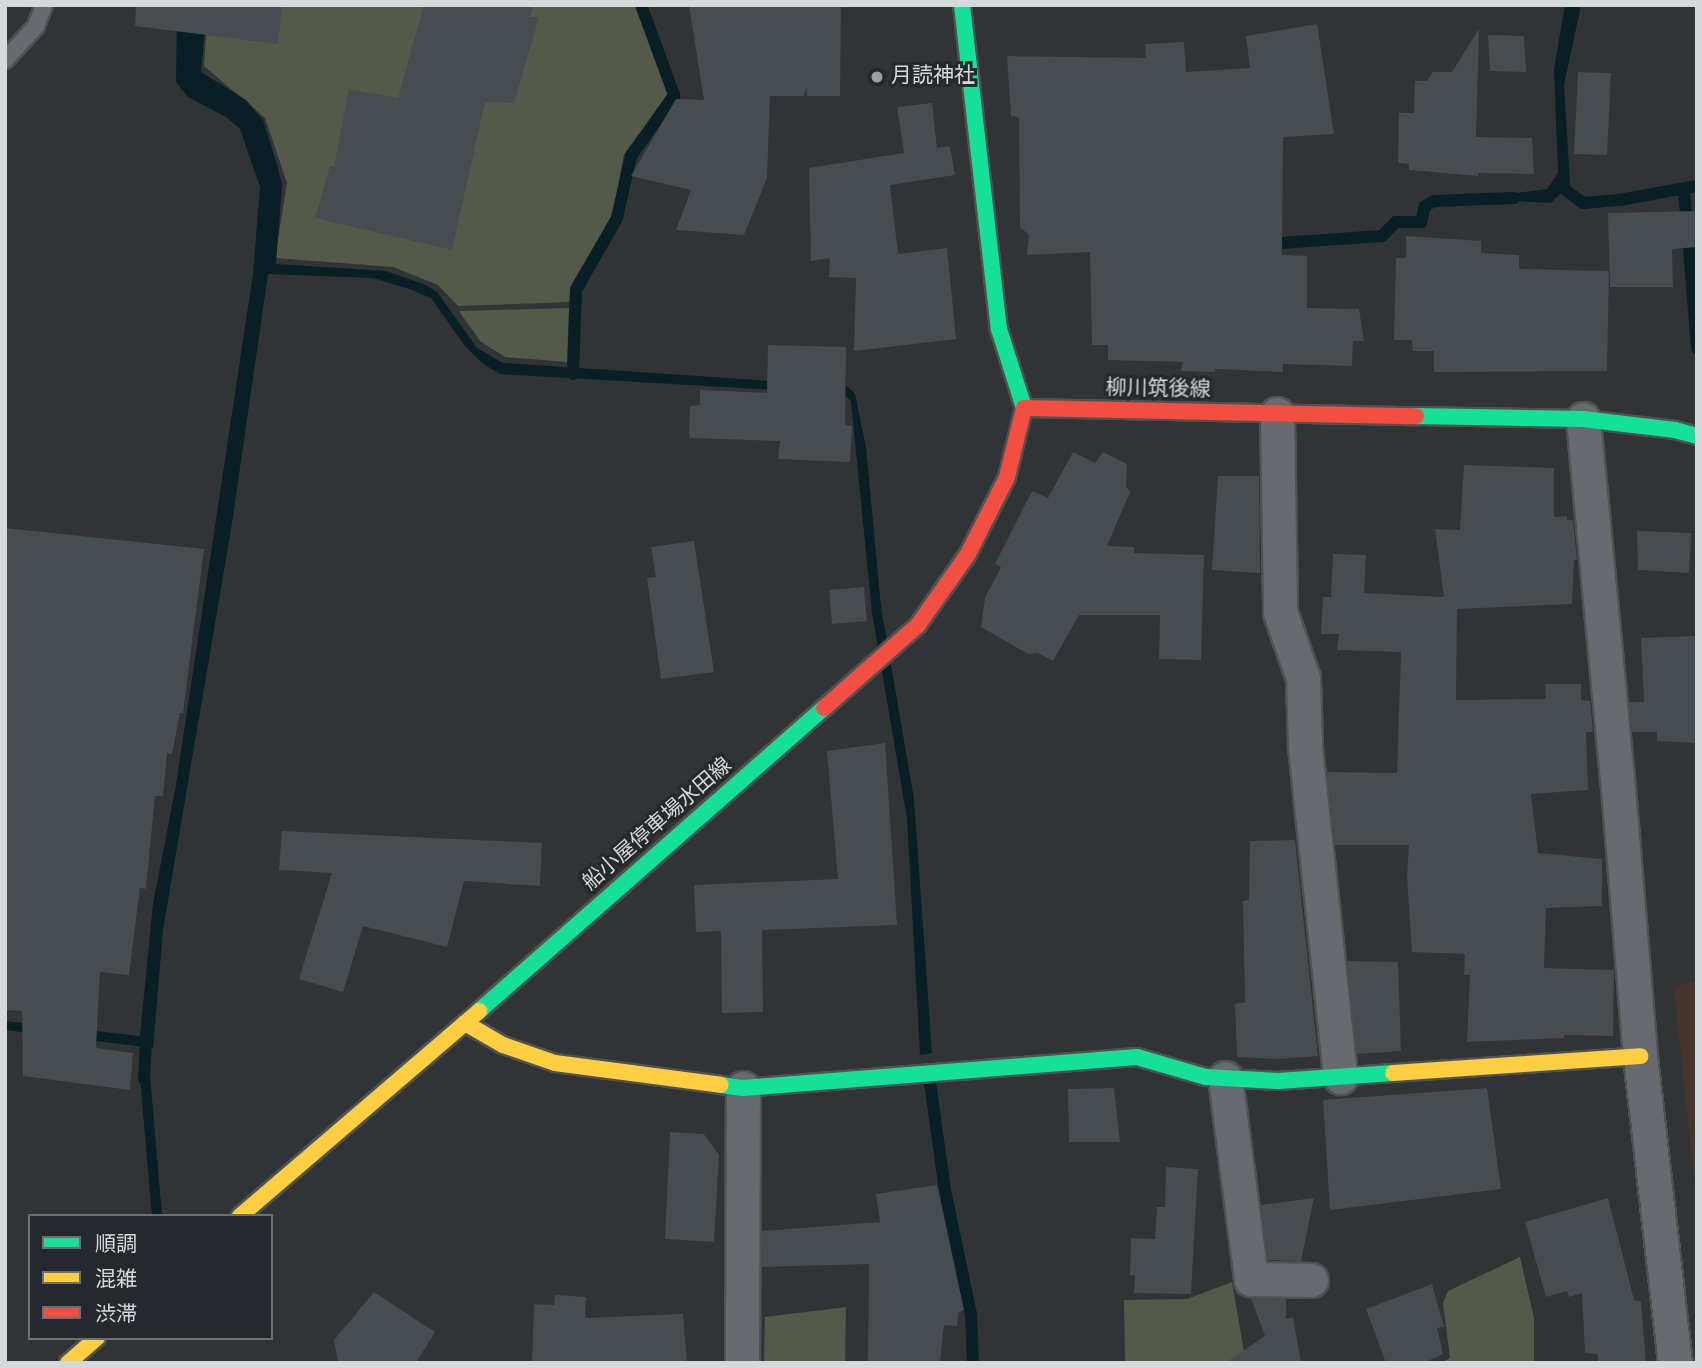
<!DOCTYPE html>
<meta charset="utf-8">
<style>
body{margin:0}
#map{position:relative;width:1702px;height:1368px;overflow:hidden;background:#313335;font-family:Overpass,"Noto Sans JP",sans-serif}
div>[style]{position:absolute}
[style*='--x']{left:calc(var(--x)*1px);top:calc(var(--y)*1px);width:calc(var(--w)*1px);rotate:calc(var(--a)*1deg)}
.education>*{inset:0;background:#44362c}
.green>*{inset:0;background:#54594a}
.water>*{inset:0;background:#071f25}
.stream>*{height:12px;margin:-6px;padding:0 6px;transform-origin:6px;border-radius:6px;background:#071f25}
.building>*{inset:0;background:#474c50}
.roads{filter:drop-shadow(2px 0 #505152) drop-shadow(-2px 0 #505152) drop-shadow(0 2px #505152) drop-shadow(0 -2px #505152)}
.lane>*{height:16px;margin:-8px;padding:0 8px;transform-origin:8px;border-radius:8px;background:#686a71}
.street>*{height:33px;margin:-16.5px;padding:0 16.5px;transform-origin:16.5px;border-radius:16.5px;background:#686a71}
.fast>*{height:16px;margin:-8px;padding:0 8px;transform-origin:8px;border-radius:8px;background:#16e098}
.slow>*{height:16px;margin:-8px;padding:0 8px;transform-origin:8px;border-radius:8px;background:#ffcf43}
.jam>*{height:16px;margin:-8px;padding:0 8px;transform-origin:8px;border-radius:8px;background:#f24e42}
.dots>*{width:19px;height:19px;translate:-50% -50%;box-sizing:border-box;border:4px solid #25292d;border-radius:50%}
span{translate:-50% -50%;white-space:nowrap;text-align:center;line-height:1.15;-webkit-text-stroke:6px #25292d;paint-order:stroke}
.poi-label{font-size:21px;color:#d6d9db}
.left{translate:0 -50%;text-align:left}
.street-label{font-size:21px;color:#d6d9db}
.frame{position:absolute;inset:0;border:7px solid #d6d9db;pointer-events:none}
.legend{position:absolute;left:28px;top:1214px;width:245px;height:126px;box-sizing:border-box;background:#25292d;border:2px solid #6c6f73;margin:0;padding:9px 12px;list-style:none;font-size:21px;color:#d6d9db}
.legend li{display:flex;align-items:center;gap:14px;height:35px}
.legend b{width:35px;border:2px solid #6c6f73}
</style>
<div id="map">
<div class="education">
<div style="clip-path:polygon(1697px 979px,1697px 1208px,1674px 988px)"></div>
</div>
<div class="green">
<div style="clip-path:polygon(208px 5px,637px 5px,669px 94px,624px 154px,613px 214px,571px 285px,569px 302px,458px 306px,438px 285px,393px 267px,275px 258px,287px 183px,265px 118px,204px 66px)"></div>
<div style="clip-path:polygon(569px 308px,567px 362px,505px 357px,480px 341px,459px 311px)"></div>
<div style="clip-path:polygon(1520px 1257px,1534px 1318px,1534px 1363px,1440px 1363px,1450px 1358px,1443px 1303px,1448px 1291px)"></div>
<div style="clip-path:polygon(1232px 1282px,1246px 1363px,1125px 1363px,1124px 1300px,1187px 1299px)"></div>
<div style="clip-path:polygon(846px 1307px,845px 1363px,764px 1363px,765px 1317px)"></div>
</div>
<div class="water">
<div style="clip-path:polygon(207px 5px,201px 72px,246px 100px,263px 120px,278px 168px,282px 185px,276px 264px,386px 271px,426px 285px,437px 292px,477px 348px,503px 363px,847px 386px,855px 394px,866px 447px,881px 607px,914px 799px,932px 1053px,920px 1055px,907px 818px,872px 613px,851px 401px,844px 394px,500px 374px,482px 363px,465px 346px,431px 298px,409px 289px,373px 278px,268px 274px,232px 523px,163px 930px,153px 1048px,5px 1030px,5px 1021px,140px 1036px,153px 904px,176px 785px,253px 274px,260px 187px,240px 129px,226px 117px,188px 97px,176px 82px,177px 17px)"></div>
<div style="clip-path:polygon(1565px 5px,1581px 5px,1564px 85px,1570px 184px,1551px 203px,1499px 200px,1499px 195px,1547px 189px,1558px 173px,1554px 69px)"></div>
<div style="clip-path:polygon(149px 1063px,162px 1216px,152px 1216px,139px 1066px)"></div>
</div>
<div class="stream">
<div style="--x:1560;--y:186;--w:29;--a:36"></div>
<div style="--x:1583;--y:203;--w:36;--a:-5"></div>
<div style="--x:1619;--y:200;--w:79;--a:-10.2"></div>
<div style="--x:1684;--y:189;--w:160;--a:85.3"></div>
<div style="--x:1268;--y:244;--w:114;--a:-4"></div>
<div style="--x:1382;--y:236;--w:20;--a:-45"></div>
<div style="--x:1396;--y:222;--w:25;--a:0"></div>
<div style="--x:1421;--y:222;--w:16;--a:-76"></div>
<div style="--x:1425;--y:206;--w:10;--a:-29"></div>
<div style="--x:1434;--y:201;--w:80;--a:-2.1"></div>
<div style="--x:573;--y:374;--w:84;--a:-88"></div>
<div style="--x:576;--y:290;--w:83;--a:-60.3"></div>
<div style="--x:617;--y:218;--w:64;--a:-77.3"></div>
<div style="--x:631;--y:156;--w:75;--a:-54.8"></div>
<div style="--x:674;--y:95;--w:96;--a:-110.1"></div>
<div style="--x:929;--y:1076;--w:115;--a:82"></div>
<div style="--x:945;--y:1190;--w:127;--a:78.2"></div>
<div style="--x:971;--y:1314;--w:49;--a:87.7"></div>
<div style="--x:144;--y:1079;--w:36;--a:-87"></div>
</div>
<div class="building">
<div style="clip-path:polygon(136px 5px,282px 5px,278px 44px,135px 26px)"></div>
<div style="clip-path:polygon(424px 5px,533px 5px,530px 17px,539px 17px,514px 103px,485px 102px,452px 250px,315px 218px,330px 166px,334px 167px,349px 89px,398px 98px)"></div>
<div style="clip-path:polygon(689px 5px,841px 5px,840px 96px,807px 96px,806px 87px,804px 96px,770px 96px,767px 178px,744px 235px,676px 230px,691px 190px,631px 176px,676px 99px,704px 100px)"></div>
<div style="clip-path:polygon(1317px 24px,1334px 134px,1283px 137px,1282px 255px,1307px 256px,1307px 308px,1359px 309px,1364px 341px,1353px 341px,1352px 366px,1283px 364px,1283px 372px,1215px 369px,1215px 372px,1181px 371px,1183px 362px,1108px 360px,1108px 345px,1092px 345px,1090px 252px,1027px 255px,1029px 235px,1020px 227px,1019px 117px,1011px 116px,1007px 56px,1146px 58px,1145px 44px,1184px 42px,1186px 72px,1250px 68px,1246px 36px)"></div>
<div style="clip-path:polygon(1479px 29px,1476px 137px,1532px 138px,1534px 174px,1478px 173px,1478px 176px,1409px 170px,1409px 164px,1398px 163px,1399px 113px,1414px 113px,1415px 81px,1427px 81px,1433px 72px,1452px 72px)"></div>
<div style="clip-path:polygon(1488px 35px,1524px 36px,1526px 72px,1490px 71px)"></div>
<div style="clip-path:polygon(1578px 72px,1611px 73px,1607px 155px,1574px 154px)"></div>
<div style="clip-path:polygon(932px 103px,937px 148px,950px 146px,955px 175px,890px 185px,898px 254px,947px 248px,956px 339px,854px 351px,856px 278px,829px 277px,830px 258px,811px 261px,809px 168px,904px 153px,897px 107px)"></div>
<div style="clip-path:polygon(1697px 211px,1697px 247px,1672px 249px,1673px 287px,1610px 287px,1608px 213px)"></div>
<div style="clip-path:polygon(1406px 236px,1481px 241px,1481px 253px,1519px 255px,1519px 269px,1609px 271px,1607px 371px,1434px 372px,1434px 351px,1413px 351px,1412px 340px,1394px 340px,1396px 258px,1406px 258px)"></div>
<div style="clip-path:polygon(768px 345px,846px 347px,845px 425px,852px 426px,850px 462px,778px 459px,780px 441px,689px 438px,690px 406px,700px 405px,700px 390px,767px 393px)"></div>
<div style="clip-path:polygon(1073px 452px,1095px 463px,1103px 452px,1127px 464px,1126px 487px,1130px 492px,1107px 546px,1134px 547px,1134px 553px,1204px 555px,1201px 660px,1159px 659px,1160px 615px,1079px 615px,1053px 661px,1038px 653px,1028px 654px,981px 627px,985px 598px,1001px 567px,995px 564px,1032px 491px,1048px 498px)"></div>
<div style="clip-path:polygon(1464px 465px,1554px 468px,1554px 517px,1567px 516px,1567px 520px,1573px 520px,1577px 560px,1574px 560px,1572px 604px,1457px 609px,1456px 700px,1546px 699px,1545px 684px,1581px 684px,1581px 700px,1590px 701px,1593px 732px,1586px 732px,1588px 790px,1531px 794px,1538px 853px,1602px 859px,1602px 906px,1546px 908px,1544px 968px,1614px 970px,1613px 1036px,1564px 1035px,1564px 1038px,1467px 1042px,1470px 975px,1464px 975px,1465px 954px,1412px 952px,1407px 876px,1409px 845px,1335px 845px,1327px 772px,1397px 773px,1401px 652px,1337px 650px,1339px 634px,1321px 634px,1323px 597px,1331px 597px,1333px 554px,1366px 555px,1364px 593px,1444px 597px,1435px 529px,1460px 530px)"></div>
<div style="clip-path:polygon(1218px 476px,1259px 476px,1260px 573px,1212px 570px)"></div>
<div style="clip-path:polygon(5px 528px,204px 549px,183px 713px,180px 713px,172px 754px,167px 753px,163px 796px,155px 796px,146px 889px,140px 888px,129px 975px,100px 972px,96px 1048px,133px 1053px,130px 1090px,23px 1076px,22px 1011px,5px 1010px)"></div>
<div style="clip-path:polygon(1637px 531px,1691px 533px,1689px 573px,1638px 570px)"></div>
<div style="clip-path:polygon(694px 541px,714px 672px,661px 679px,647px 578px,656px 577px,651px 547px)"></div>
<div style="clip-path:polygon(864px 587px,867px 621px,832px 624px,829px 590px)"></div>
<div style="clip-path:polygon(1697px 636px,1697px 743px,1657px 741px,1657px 732px,1632px 732px,1629px 702px,1644px 702px,1641px 638px)"></div>
<div style="clip-path:polygon(885px 743px,897px 925px,762px 930px,763px 1012px,722px 1013px,721px 931px,696px 932px,694px 885px,838px 879px,827px 751px)"></div>
<div style="clip-path:polygon(282px 831px,542px 843px,540px 886px,464px 881px,447px 947px,363px 926px,343px 992px,299px 979px,332px 873px,279px 870px)"></div>
<div style="clip-path:polygon(1295px 840px,1318px 1056px,1278px 1059px,1237px 1057px,1235px 1004px,1245px 1002px,1243px 901px,1249px 900px,1250px 841px)"></div>
<div style="clip-path:polygon(1347px 961px,1398px 962px,1401px 1051px,1357px 1054px)"></div>
<div style="clip-path:polygon(1114px 1088px,1120px 1142px,1069px 1142px,1068px 1089px)"></div>
<div style="clip-path:polygon(1487px 1088px,1501px 1189px,1330px 1210px,1323px 1100px)"></div>
<div style="clip-path:polygon(670px 1132px,704px 1134px,719px 1155px,714px 1242px,665px 1239px)"></div>
<div style="clip-path:polygon(1166px 1167px,1198px 1169px,1191px 1294px,1134px 1293px,1135px 1276px,1130px 1275px,1131px 1238px,1155px 1239px,1157px 1207px,1165px 1207px)"></div>
<div style="clip-path:polygon(937px 1185px,964px 1310px,958px 1313px,957px 1326px,944px 1325px,940px 1363px,868px 1363px,869px 1264px,762px 1267px,762px 1231px,880px 1222px,876px 1194px)"></div>
<div style="clip-path:polygon(1314px 1198px,1301px 1261px,1268px 1260px,1261px 1205px)"></div>
<div style="clip-path:polygon(1608px 1198px,1634px 1300px,1641px 1301px,1646px 1363px,1598px 1363px,1598px 1354px,1585px 1353px,1582px 1293px,1569px 1297px,1567px 1291px,1546px 1297px,1525px 1222px)"></div>
<div style="clip-path:polygon(1432px 1284px,1444px 1327px,1437px 1328px,1443px 1354px,1423px 1363px,1386px 1363px,1366px 1309px)"></div>
<div style="clip-path:polygon(374px 1292px,435px 1332px,416px 1363px,338px 1363px,334px 1340px)"></div>
<div style="clip-path:polygon(555px 1295px,586px 1297px,585px 1318px,683px 1314px,687px 1363px,532px 1363px,534px 1304px,554px 1305px)"></div>
<div style="clip-path:polygon(1251px 1298px,1286px 1299px,1286px 1319px,1293px 1317px,1301px 1363px,1225px 1363px,1265px 1336px)"></div>
</div>
<div class="roads">
<div class="lane">
<div style="--x:5;--y:60;--w:46;--a:-47.6"></div>
<div style="--x:36;--y:26;--w:22;--a:-69"></div>
</div>
<div class="street">
<div style="--x:1277;--y:414;--w:198;--a:89.1"></div>
<div style="--x:1280;--y:612;--w:70;--a:70.8"></div>
<div style="--x:1303;--y:678;--w:69;--a:88.3"></div>
<div style="--x:1305;--y:747;--w:332;--a:83.9"></div>
<div style="--x:1583;--y:419;--w:359;--a:84.6"></div>
<div style="--x:1617;--y:776;--w:281;--a:85.3"></div>
<div style="--x:1640;--y:1056;--w:309;--a:83.5"></div>
<div style="--x:1225;--y:1078;--w:203;--a:82.6"></div>
<div style="--x:1251;--y:1279;--w:60;--a:1"></div>
<div style="--x:742;--y:1363;--w:275;--a:-89.8"></div>
</div>
<div class="fast">
<div style="--x:962;--y:5;--w:326;--a:83.5"></div>
<div style="--x:999;--y:329;--w:83;--a:72.4"></div>
<div style="--x:1416;--y:416;--w:167;--a:1"></div>
<div style="--x:1583;--y:419;--w:93;--a:6.8"></div>
<div style="--x:1675;--y:430;--w:23;--a:15"></div>
<div style="--x:479;--y:1011;--w:459;--a:-41.3"></div>
<div style="--x:721;--y:1085;--w:22;--a:8"></div>
<div style="--x:743;--y:1088;--w:395;--a:-4.5"></div>
<div style="--x:1137;--y:1057;--w:72;--a:16.2"></div>
<div style="--x:1206;--y:1077;--w:72;--a:3.2"></div>
<div style="--x:1278;--y:1081;--w:115;--a:-4"></div>
</div>
<div class="slow">
<div style="--x:465;--y:1023;--w:44;--a:30.1"></div>
<div style="--x:503;--y:1045;--w:55;--a:19.1"></div>
<div style="--x:555;--y:1063;--w:167;--a:7.5"></div>
<div style="--x:1393;--y:1073;--w:248;--a:-3.9"></div>
<div style="--x:240;--y:1216;--w:315;--a:-40.6"></div>
<div style="--x:68;--y:1363;--w:38;--a:-41"></div>
</div>
<div class="jam">
<div style="--x:1024;--y:408;--w:392;--a:1.2"></div>
<div style="--x:824;--y:708;--w:125;--a:-41.4"></div>
<div style="--x:918;--y:625;--w:87;--a:-54.8"></div>
<div style="--x:968;--y:554;--w:86;--a:-63.1"></div>
<div style="--x:1007;--y:477;--w:71;--a:-76.2"></div>
</div>
</div>
<div class="dots">
<div style="left:877px;top:77px;background:#9c9fa1"></div>
</div>
<div class="poi-label">
<span class="left" style="left:891px;top:77px">月読神社</span>
</div>
<div class="street-label">
<span style="left:1158px;top:390px;rotate:1deg">柳川筑後線</span>
<span style="left:658px;top:825px;rotate:-41deg">船小屋停車場水田線</span>
</div>
<div class="frame"></div>
<ul class="legend">
<li><b style="height:9px;background:#16e098"></b>順調</li>
<li><b style="height:9px;background:#ffcf43"></b>混雑</li>
<li><b style="height:9px;background:#f24e42"></b>渋滞</li>
</ul>
</div>
